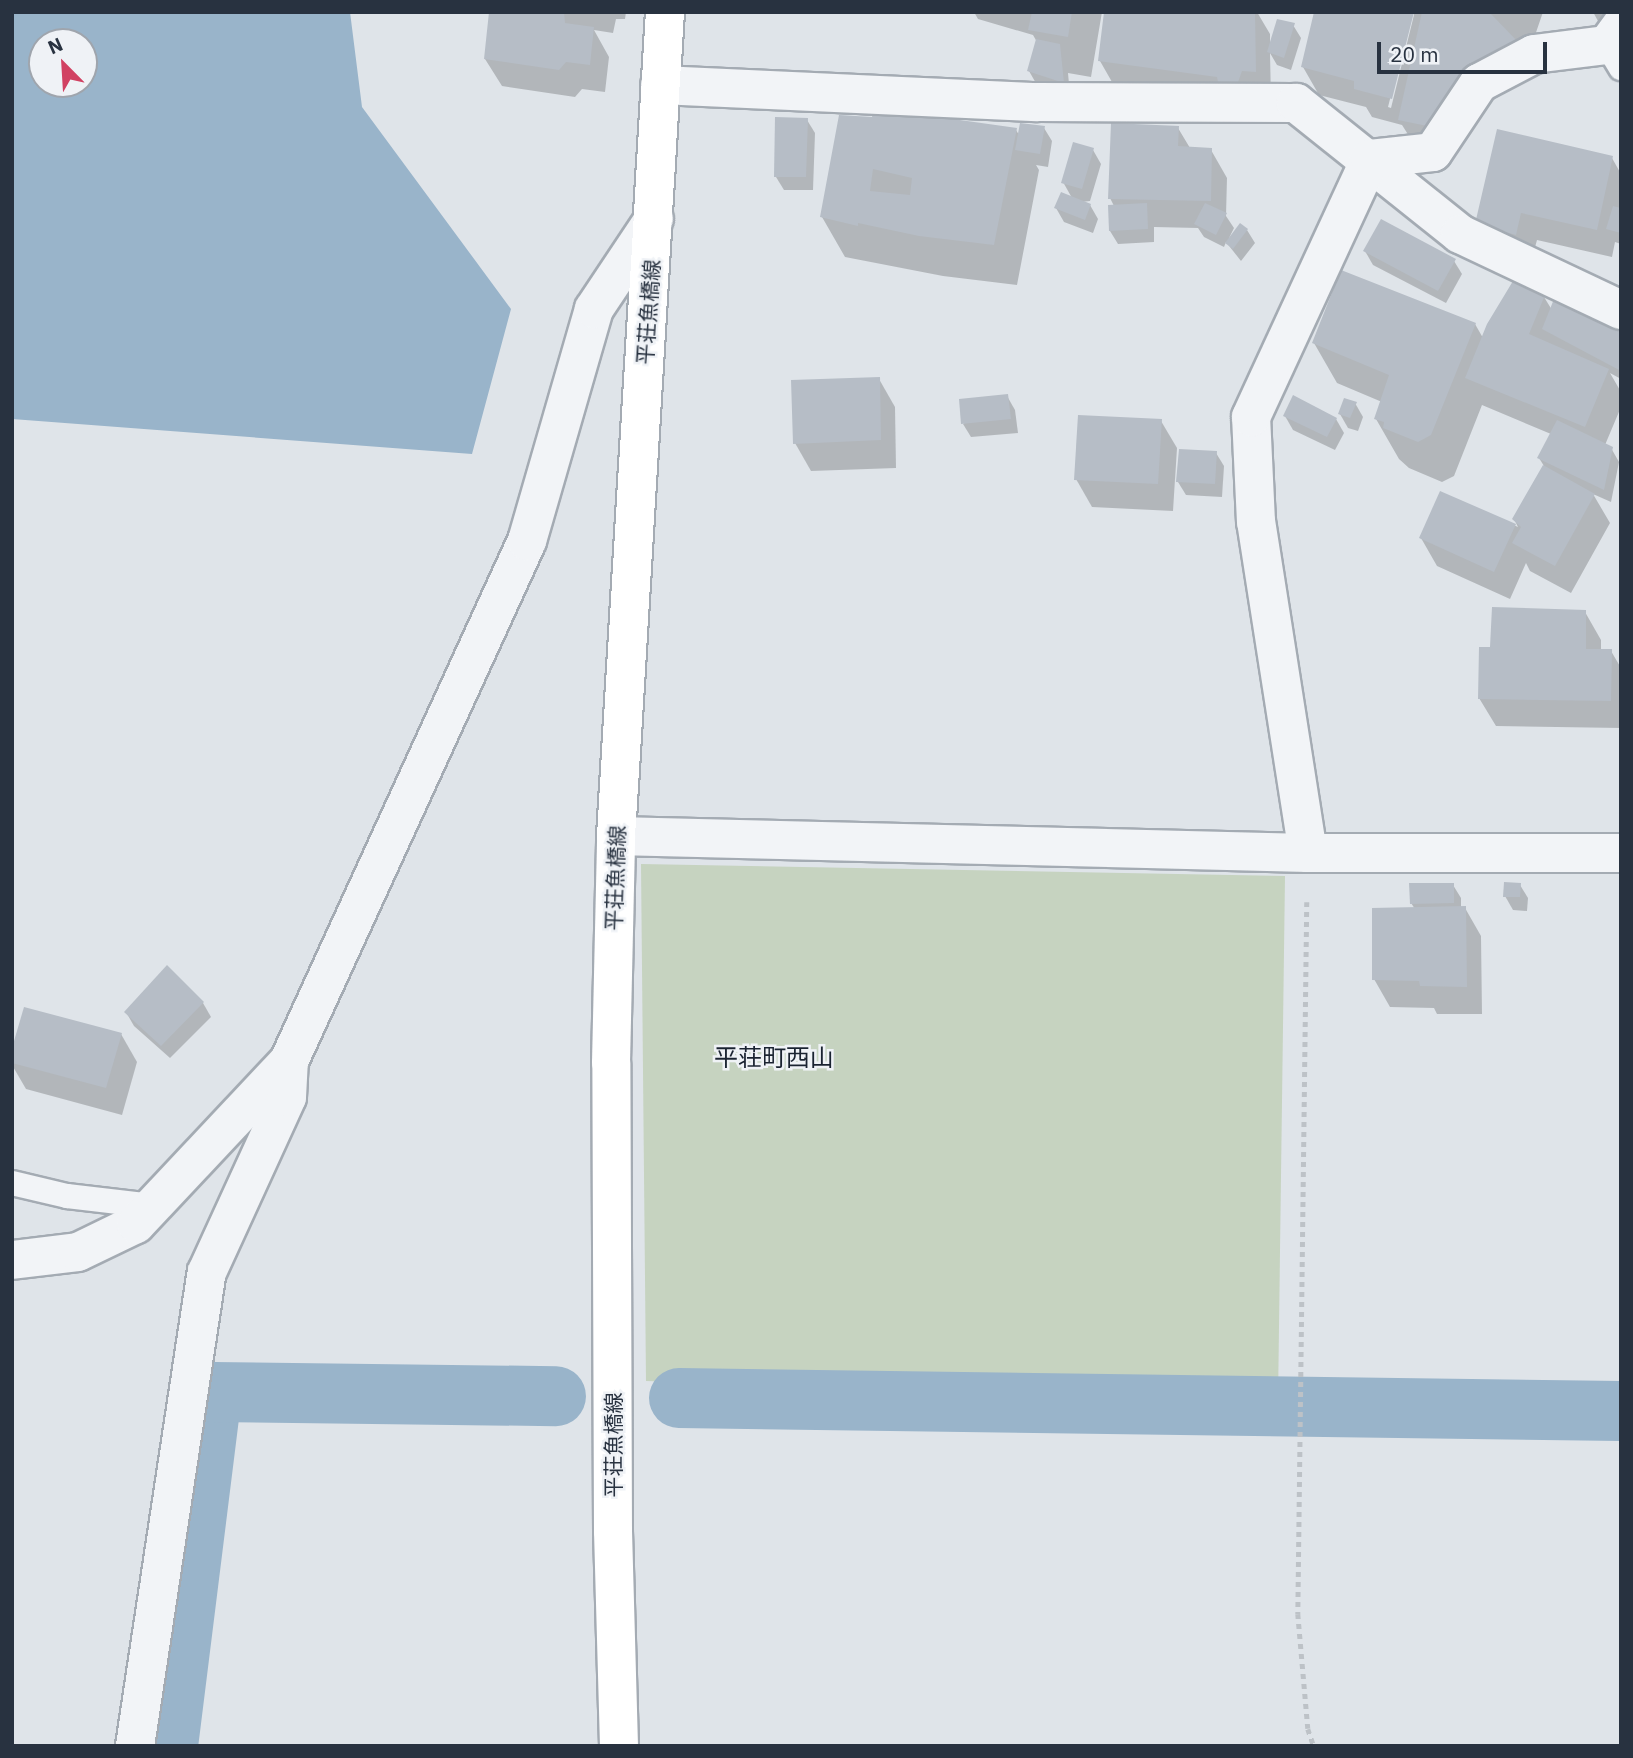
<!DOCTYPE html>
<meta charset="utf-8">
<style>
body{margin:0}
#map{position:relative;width:1633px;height:1758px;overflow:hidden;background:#dfe4e9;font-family:"IBM Plex Sans","Noto Sans JP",sans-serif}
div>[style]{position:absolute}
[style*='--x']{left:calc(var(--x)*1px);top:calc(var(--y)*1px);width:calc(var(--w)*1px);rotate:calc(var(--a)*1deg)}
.green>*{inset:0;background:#c6d3c0}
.water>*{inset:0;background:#99b4ca}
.shadow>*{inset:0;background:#0003}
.canal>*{height:60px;margin:-30px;padding:0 30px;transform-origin:30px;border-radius:30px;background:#99b4ca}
.building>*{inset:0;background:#b6bdc6}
.path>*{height:4.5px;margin-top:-2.25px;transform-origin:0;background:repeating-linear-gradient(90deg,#bdc2c7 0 5px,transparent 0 10px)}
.roads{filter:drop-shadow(2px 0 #a4abb3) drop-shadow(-2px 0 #a4abb3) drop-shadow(0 2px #a4abb3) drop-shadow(0 -2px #a4abb3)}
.service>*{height:24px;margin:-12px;padding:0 12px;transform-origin:12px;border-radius:12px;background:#f2f4f7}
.minor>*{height:38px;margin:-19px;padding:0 19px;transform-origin:19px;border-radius:19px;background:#f2f4f7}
.secondary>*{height:38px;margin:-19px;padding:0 19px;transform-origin:19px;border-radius:19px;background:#fff}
span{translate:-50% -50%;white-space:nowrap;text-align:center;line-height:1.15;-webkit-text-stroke:5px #eff2f6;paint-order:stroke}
.street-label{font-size:21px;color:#283240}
.quarter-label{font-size:24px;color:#1a2331}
.frame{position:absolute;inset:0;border:14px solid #283240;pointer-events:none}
.north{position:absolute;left:28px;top:28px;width:70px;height:70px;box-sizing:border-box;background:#eff2f6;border:2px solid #9fa5ad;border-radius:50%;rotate:336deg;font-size:19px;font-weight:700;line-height:28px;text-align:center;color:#283240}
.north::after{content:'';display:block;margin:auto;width:24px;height:32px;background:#d14162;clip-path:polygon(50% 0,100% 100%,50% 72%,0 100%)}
.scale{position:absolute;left:1377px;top:42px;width:170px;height:32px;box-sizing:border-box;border:4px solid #283240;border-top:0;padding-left:9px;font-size:21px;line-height:24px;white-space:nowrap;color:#283240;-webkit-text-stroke:5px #eff2f6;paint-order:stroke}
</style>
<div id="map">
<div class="green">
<div style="clip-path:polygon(641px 864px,1285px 876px,1278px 1402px,646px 1381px)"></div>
</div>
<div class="water">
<div style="clip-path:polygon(evenodd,12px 12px,350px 12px,362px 107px,511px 309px,472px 454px,12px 419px,12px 12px,42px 42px,84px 42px,84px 84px,42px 84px,42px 42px)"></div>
</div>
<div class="shadow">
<div style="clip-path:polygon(491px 12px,626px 12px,625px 19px,616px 19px,613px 33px,594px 30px,609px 57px,605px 92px,582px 89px,575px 97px,502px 86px,485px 59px)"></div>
<div style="clip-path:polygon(974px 12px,1102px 12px,1091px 77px,1068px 73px,1070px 95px,1037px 85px,1029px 71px,1037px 42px,1033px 35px,978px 19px)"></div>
<div style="clip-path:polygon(1106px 12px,1257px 12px,1270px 34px,1270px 45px,1293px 25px,1301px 38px,1291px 70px,1277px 65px,1270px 53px,1271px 100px,1116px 89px,1100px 61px)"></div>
<div style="clip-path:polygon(1412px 12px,1388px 107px,1391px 108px,1414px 15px,1413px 12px,1543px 12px,1530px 50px,1534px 72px,1473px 114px,1416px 147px,1402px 125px,1372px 117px,1366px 107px,1319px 95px,1303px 67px)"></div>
<div style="clip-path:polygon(1593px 12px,1621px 12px,1621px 27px,1598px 21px)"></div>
<div style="clip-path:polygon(841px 117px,1016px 130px,1019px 135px,1044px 128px,1052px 141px,1048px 167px,1036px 165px,1039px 170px,1017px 285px,943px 276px,845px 257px,822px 217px)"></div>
<div style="clip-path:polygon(807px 120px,815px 133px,813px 190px,784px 190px,776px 177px)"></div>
<div style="clip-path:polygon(1178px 128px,1190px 148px,1211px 150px,1227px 178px,1226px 216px,1234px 228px,1229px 238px,1247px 230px,1255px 243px,1241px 261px,1226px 242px,1224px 247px,1204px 237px,1198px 228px,1154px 227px,1154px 242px,1118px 244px,1110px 231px,1114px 206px,1110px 198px)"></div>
<div style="clip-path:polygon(1093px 150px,1101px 164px,1090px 201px,1081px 202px,1090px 205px,1098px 219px,1093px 233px,1064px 222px,1056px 208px,1072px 198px,1063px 182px)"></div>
<div style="clip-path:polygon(1612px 158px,1621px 174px,1621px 244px,1615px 242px,1612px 257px,1537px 240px,1531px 262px,1476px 224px)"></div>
<div style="clip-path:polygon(1365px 251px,1454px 261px,1462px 274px,1446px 303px,1373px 265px)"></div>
<div style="clip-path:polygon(1544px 297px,1552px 310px,1621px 331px,1621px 379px,1610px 373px,1621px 392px,1621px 407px,1605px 445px,1611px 448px,1619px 462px,1611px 502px,1593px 494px,1610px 523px,1571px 593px,1530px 571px,1526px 563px,1510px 599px,1437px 566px,1421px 538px,1441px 493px,1518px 527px,1514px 519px,1544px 466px,1539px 458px,1551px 434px,1482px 405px,1454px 476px,1442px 482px,1409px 468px,1399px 459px,1376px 419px,1382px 402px,1337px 383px,1314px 343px,1475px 324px,1483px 338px)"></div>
<div style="clip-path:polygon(879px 379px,895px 407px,896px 468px,811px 471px,795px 443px)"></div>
<div style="clip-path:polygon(1007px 396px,1015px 410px,1018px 433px,971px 437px,963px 424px)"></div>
<div style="clip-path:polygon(1355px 403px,1363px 417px,1358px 431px,1348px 428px,1340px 414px)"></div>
<div style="clip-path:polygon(1285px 416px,1336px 419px,1344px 433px,1335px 450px,1293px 430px)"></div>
<div style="clip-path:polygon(1161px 421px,1177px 448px,1173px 511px,1092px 507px,1076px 479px)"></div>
<div style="clip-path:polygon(1216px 453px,1224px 466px,1222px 497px,1186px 495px,1178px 482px)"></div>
<div style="clip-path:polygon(1585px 612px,1601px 640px,1601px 651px,1611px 651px,1621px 668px,1621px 728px,1496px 726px,1479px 698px,1492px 649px)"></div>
<div style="clip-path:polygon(1453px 885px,1461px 898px,1461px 908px,1465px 908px,1481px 936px,1482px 1014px,1437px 1014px,1434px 1008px,1390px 1007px,1374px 979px,1415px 909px,1411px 903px)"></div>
<div style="clip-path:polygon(1520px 885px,1528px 898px,1527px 911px,1513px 910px,1505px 896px)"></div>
<div style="clip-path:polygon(167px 967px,203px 1003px,211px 1017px,170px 1058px,134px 1026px,126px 1012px)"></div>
<div style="clip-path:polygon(121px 1034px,137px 1062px,122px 1115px,26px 1089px,12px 1065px,12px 1054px)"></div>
</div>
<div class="canal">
<div style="--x:679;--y:1398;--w:942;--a:0.79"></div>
<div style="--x:168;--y:1746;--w:357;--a:-82.9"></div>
<div style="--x:212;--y:1392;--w:344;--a:0.7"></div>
</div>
<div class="building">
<div style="clip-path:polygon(489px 12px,564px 12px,565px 23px,594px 27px,590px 65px,566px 62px,559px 70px,484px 59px)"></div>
<div style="clip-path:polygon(1032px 12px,1072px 12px,1068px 37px,1028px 30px)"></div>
<div style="clip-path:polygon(1104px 12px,1255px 12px,1256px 72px,1242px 71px,1237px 85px,1218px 82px,1217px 77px,1098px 61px)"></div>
<div style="clip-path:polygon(1314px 12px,1414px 12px,1392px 99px,1354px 89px,1354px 81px,1301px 67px)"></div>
<div style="clip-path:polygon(1422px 12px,1491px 14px,1519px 43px,1432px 127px,1398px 120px)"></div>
<div style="clip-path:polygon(1277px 19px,1295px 23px,1284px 58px,1267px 52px)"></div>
<div style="clip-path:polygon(1036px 39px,1060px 44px,1064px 83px,1027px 71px)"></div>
<div style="clip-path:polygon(evenodd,874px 108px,1017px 128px,994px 245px,919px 236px,858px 223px,858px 226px,820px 217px,839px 115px,872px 117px,874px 108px,873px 169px,912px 178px,910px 195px,870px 191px,873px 169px)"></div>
<div style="clip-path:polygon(775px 117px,808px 118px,806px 177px,774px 177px)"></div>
<div style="clip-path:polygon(1020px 123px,1045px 126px,1040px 154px,1015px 150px)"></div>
<div style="clip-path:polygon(1111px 123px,1179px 126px,1178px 146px,1212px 148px,1211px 201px,1108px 199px)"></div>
<div style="clip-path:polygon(1497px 129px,1613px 156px,1597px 230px,1521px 213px,1516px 235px,1475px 224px)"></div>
<div style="clip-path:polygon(1073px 142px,1094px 148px,1082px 189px,1061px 183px)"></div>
<div style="clip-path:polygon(1061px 192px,1091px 204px,1085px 220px,1054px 208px)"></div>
<div style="clip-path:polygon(1147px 203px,1148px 229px,1109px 231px,1108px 205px)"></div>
<div style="clip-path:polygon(1205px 203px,1227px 213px,1216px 235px,1194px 224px)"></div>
<div style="clip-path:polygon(1613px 206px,1621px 208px,1621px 233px,1606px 229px)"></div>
<div style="clip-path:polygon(1381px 219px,1456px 259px,1438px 291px,1363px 251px)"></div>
<div style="clip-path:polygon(1240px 223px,1248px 229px,1233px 249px,1225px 243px)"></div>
<div style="clip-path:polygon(1341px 270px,1476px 323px,1431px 435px,1418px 442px,1383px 428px,1384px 422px,1374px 419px,1389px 375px,1312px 343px)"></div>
<div style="clip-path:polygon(1513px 281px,1545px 295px,1529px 334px,1609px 369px,1585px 427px,1465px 378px,1487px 324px)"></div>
<div style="clip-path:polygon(1554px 299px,1621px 330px,1621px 371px,1542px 329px)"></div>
<div style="clip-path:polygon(880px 377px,881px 440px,793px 444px,791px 380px)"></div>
<div style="clip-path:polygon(1008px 394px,1011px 419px,961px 424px,959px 399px)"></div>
<div style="clip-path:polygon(1293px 395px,1337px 418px,1327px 437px,1283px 416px)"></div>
<div style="clip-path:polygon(1344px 398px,1357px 402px,1350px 418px,1338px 414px)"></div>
<div style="clip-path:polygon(1078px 415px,1162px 419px,1158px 484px,1074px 480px)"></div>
<div style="clip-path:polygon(1557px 420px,1613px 447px,1604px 490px,1537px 458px)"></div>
<div style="clip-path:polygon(1179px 449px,1217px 451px,1215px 484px,1176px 482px)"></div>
<div style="clip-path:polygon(1543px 465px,1595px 494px,1555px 566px,1512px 543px,1521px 527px,1512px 519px)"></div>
<div style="clip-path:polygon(1440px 491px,1516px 524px,1494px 572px,1419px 538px)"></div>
<div style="clip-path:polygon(1492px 607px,1586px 610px,1586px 649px,1612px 649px,1611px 701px,1478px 699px,1479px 647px,1490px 647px)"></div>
<div style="clip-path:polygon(1504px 882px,1521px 883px,1520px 897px,1503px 897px)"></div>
<div style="clip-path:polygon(1409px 883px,1454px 883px,1454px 903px,1410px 904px)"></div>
<div style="clip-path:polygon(1466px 906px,1467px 987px,1420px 986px,1419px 981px,1372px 980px,1372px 908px)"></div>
<div style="clip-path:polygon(167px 965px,204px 1002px,161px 1046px,124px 1012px)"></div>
<div style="clip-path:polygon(24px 1007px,122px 1033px,106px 1088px,12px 1063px,12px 1048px)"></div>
</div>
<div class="path">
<div style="--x:1307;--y:902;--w:712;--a:90.72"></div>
<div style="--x:1298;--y:1614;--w:115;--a:85"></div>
<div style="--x:1308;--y:1729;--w:18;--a:71"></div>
</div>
<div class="roads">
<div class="service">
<div style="--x:1607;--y:45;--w:27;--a:59"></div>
<div style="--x:12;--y:1183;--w:57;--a:13.3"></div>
<div style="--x:67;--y:1196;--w:86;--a:6.7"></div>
</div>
<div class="minor">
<div style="--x:660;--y:85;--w:378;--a:2.6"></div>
<div style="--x:1038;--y:102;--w:258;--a:0.2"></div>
<div style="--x:1296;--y:103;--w:210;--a:38.6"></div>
<div style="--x:1460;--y:234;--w:178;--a:25.3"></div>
<div style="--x:616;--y:836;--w:692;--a:1.41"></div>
<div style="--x:1308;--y:853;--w:313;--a:0"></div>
<div style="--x:1308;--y:853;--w:335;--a:-98.9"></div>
<div style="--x:1256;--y:522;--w:105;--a:-92.7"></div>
<div style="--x:1251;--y:417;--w:284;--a:-65.2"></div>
<div style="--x:1370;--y:159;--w:63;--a:-6.3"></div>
<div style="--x:1433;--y:152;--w:83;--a:-56.3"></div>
<div style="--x:1479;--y:83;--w:62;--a:-27.8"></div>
<div style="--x:1534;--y:54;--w:74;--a:-7"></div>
<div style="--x:1607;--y:45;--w:24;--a:-54"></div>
<div style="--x:12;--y:1260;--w:66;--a:-6.9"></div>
<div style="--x:78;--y:1252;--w:64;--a:-25.8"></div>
<div style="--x:136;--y:1224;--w:224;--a:-46.8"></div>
<div style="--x:289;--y:1061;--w:572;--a:-65.41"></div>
<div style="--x:527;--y:541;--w:241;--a:-73.9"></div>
<div style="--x:594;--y:309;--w:108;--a:-56.3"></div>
<div style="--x:135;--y:1746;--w:479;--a:-81.4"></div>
<div style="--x:207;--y:1272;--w:192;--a:-65.4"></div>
<div style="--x:287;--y:1097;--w:36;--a:-87"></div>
</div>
<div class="secondary">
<div style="--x:619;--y:1746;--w:215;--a:-91.6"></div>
<div style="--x:613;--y:1531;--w:468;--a:-90.2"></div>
<div style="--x:611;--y:1063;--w:227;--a:-88.7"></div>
<div style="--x:616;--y:836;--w:825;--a:-86.6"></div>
</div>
</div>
<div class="street-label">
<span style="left:648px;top:312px;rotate:-86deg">平荘魚橋線</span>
<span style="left:615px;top:878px;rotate:-88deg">平荘魚橋線</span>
<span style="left:613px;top:1445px;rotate:-90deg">平荘魚橋線</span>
</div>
<div class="quarter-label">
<span style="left:774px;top:1058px">平荘町西山</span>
</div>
<div class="frame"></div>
<div class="north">N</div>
<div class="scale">20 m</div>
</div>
